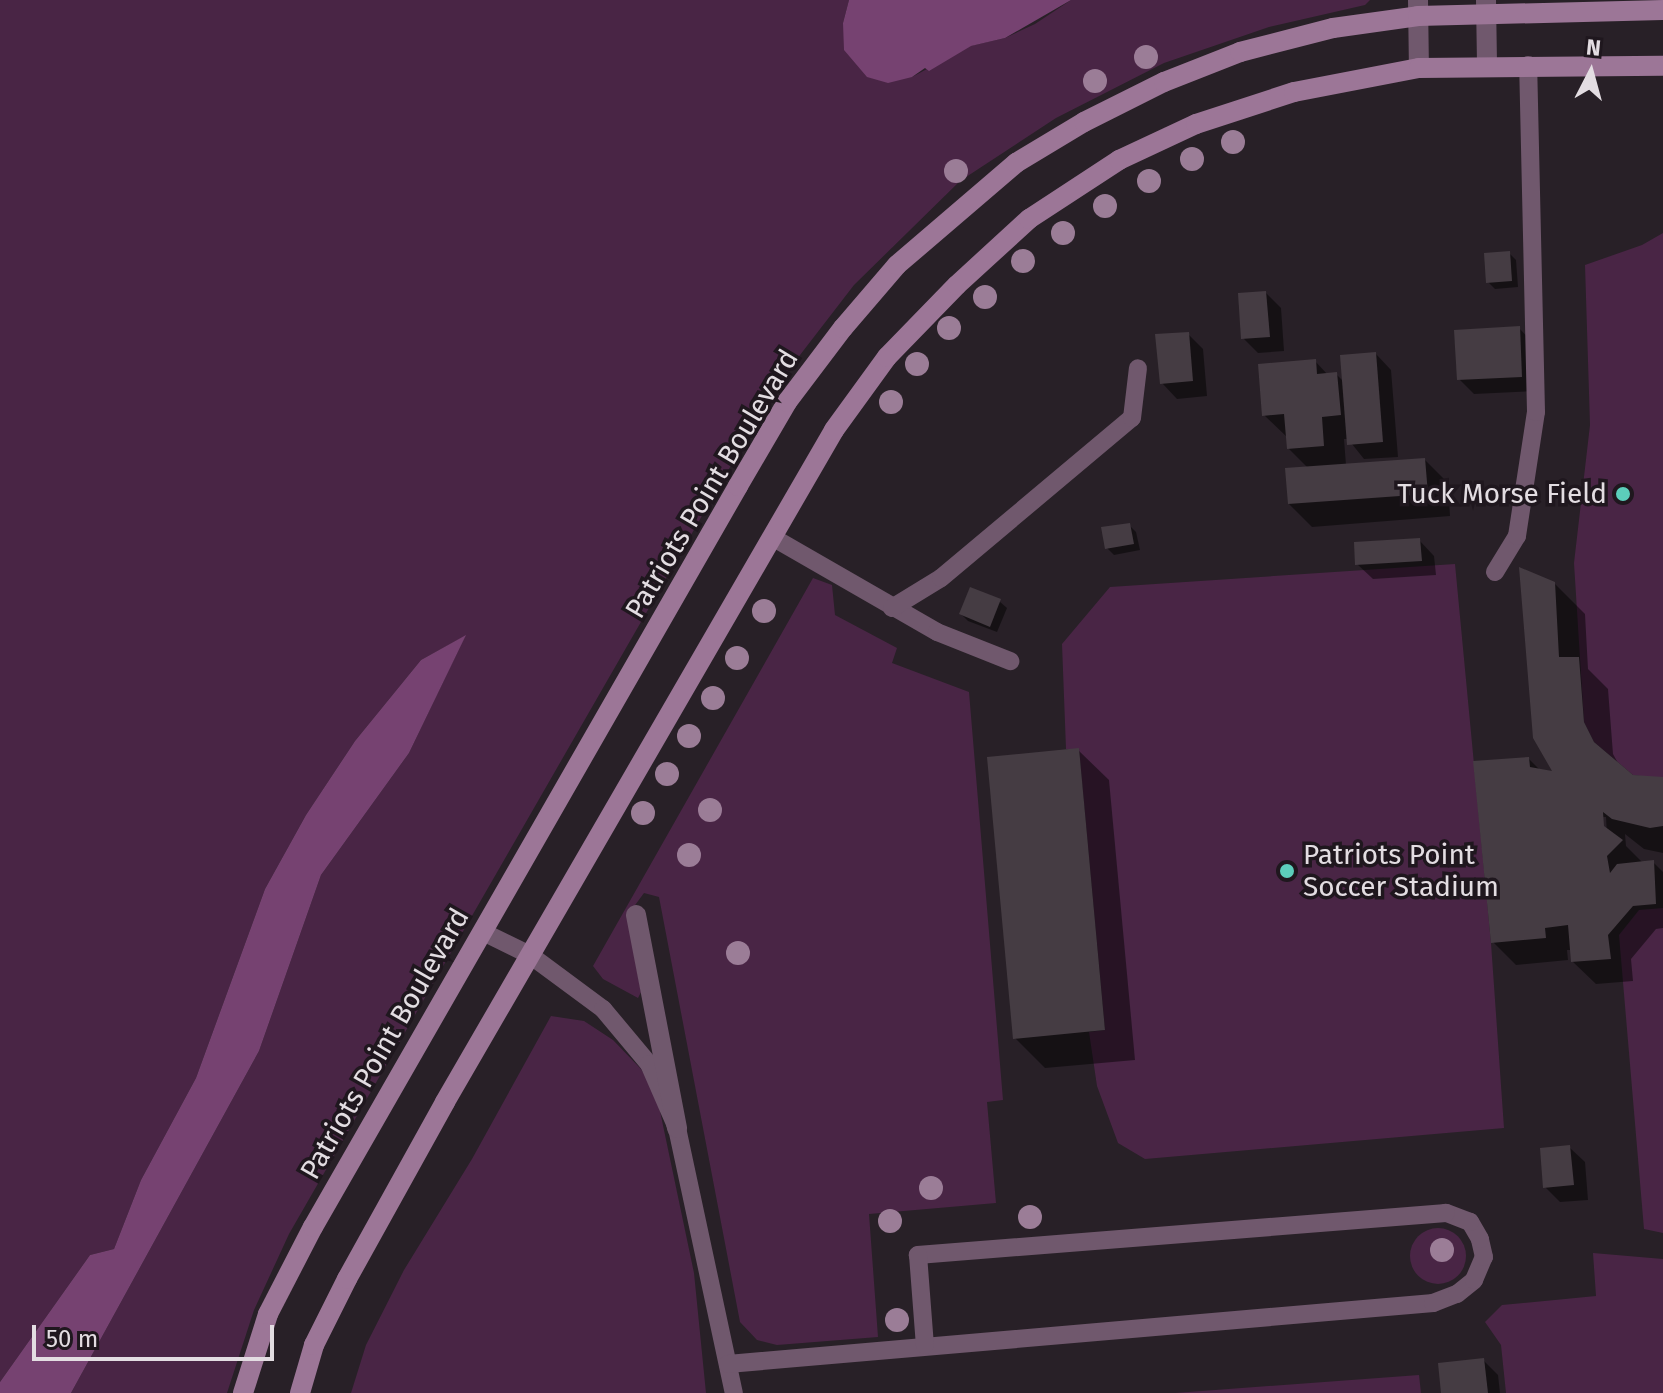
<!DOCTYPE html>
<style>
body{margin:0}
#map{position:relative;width:1663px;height:1393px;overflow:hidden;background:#282027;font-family:"Fira Sans",sans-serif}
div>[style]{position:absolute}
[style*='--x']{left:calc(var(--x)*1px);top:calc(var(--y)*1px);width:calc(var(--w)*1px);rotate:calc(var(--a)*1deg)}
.green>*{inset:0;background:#492545}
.round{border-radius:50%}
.water>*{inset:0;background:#764271}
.shadow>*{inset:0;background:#0007}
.building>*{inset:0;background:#453c43}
.lane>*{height:18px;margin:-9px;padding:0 9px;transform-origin:9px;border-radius:9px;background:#70586d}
.street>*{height:20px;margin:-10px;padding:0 10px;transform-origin:10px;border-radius:10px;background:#70586d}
.secondary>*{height:20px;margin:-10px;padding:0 10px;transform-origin:10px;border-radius:10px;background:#9c7697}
.trees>*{width:24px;height:24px;margin:-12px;border-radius:50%;background:#9b7d97}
.dots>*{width:22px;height:22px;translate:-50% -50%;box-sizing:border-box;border:4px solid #1f171e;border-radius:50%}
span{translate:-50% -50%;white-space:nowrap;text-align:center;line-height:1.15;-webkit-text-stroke:7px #1f171e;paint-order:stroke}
.street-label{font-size:28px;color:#e3dde2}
.poi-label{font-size:28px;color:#e3dde2}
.right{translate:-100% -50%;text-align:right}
.left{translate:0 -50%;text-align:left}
.north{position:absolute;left:1551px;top:32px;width:80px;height:80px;-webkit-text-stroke:6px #1f171e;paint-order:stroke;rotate:6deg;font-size:22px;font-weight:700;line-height:32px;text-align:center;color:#e3dde2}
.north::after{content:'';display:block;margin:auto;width:28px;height:36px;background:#e3dde2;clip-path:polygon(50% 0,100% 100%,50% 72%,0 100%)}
.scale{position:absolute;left:32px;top:1325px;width:242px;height:36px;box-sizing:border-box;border:4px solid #e3dde2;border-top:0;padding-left:10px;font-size:24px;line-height:28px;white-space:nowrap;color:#e3dde2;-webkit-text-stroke:6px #1f171e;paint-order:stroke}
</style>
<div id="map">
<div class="green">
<div style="clip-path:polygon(0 0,849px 0,843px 23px,912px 77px,970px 46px,1005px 38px,1035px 24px,1071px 0,1370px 0,1365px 5px,1269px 27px,1164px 63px,1056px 118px,960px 181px,854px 285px,790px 368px,741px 448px,289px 1234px,254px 1310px,227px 1393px,71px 1393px,259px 1051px,321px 875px,409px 753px,465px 636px,421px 660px,355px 741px,306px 815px,265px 889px,196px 1078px,141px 1180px,114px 1249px,90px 1255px,0 1382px)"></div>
<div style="clip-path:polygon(1663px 233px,1663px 777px,1656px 778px,1633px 775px,1594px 742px,1584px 722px,1574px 563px,1590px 425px,1585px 265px,1642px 245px)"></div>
<div style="clip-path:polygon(1455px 564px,1491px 943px,1504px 1128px,1145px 1159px,1118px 1143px,1097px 1086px,1089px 1032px,1105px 1030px,1079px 749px,1066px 749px,1062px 644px,1110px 587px)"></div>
<div style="clip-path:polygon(813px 578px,832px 585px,835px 615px,897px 648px,892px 663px,969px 692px,1003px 1100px,987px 1102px,996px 1203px,869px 1214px,878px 1337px,777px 1345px,757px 1340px,740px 1322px,659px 897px,644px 893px,627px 916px,641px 992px,638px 998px,603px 979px,593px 966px)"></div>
<div style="clip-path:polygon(1663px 908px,1663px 1233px,1644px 1229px,1619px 935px,1639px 910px)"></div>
<div style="clip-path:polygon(551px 1016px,584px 1021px,613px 1040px,641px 1069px,656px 1092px,694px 1273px,706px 1393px,351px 1393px,366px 1345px,404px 1270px,472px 1159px)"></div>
<div class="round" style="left:1410px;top:1228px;width:56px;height:56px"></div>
<div style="clip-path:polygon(1593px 1253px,1663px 1259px,1663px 1393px,1506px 1393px,1501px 1345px,1485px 1322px,1502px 1305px,1596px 1296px)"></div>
<div style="clip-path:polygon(1419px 1375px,1421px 1393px,1175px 1393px)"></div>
</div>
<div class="water">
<div style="clip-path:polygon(849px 0,1071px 0,1005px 38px,971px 46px,929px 71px,925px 68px,912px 77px,888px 83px,867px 77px,844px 50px,843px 23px)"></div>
<div style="clip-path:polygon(466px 635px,409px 753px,321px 875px,259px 1051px,71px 1393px,0 1393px,0 1382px,90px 1255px,114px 1249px,141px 1180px,196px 1078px,265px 889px,306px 815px,355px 741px,421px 660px)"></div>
</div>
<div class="shadow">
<div style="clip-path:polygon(1509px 253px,1516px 260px,1518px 287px,1495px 289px,1488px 282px)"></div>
<div style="clip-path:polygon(1266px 293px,1281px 308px,1284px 351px,1258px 353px,1243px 338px)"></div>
<div style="clip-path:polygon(1519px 328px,1534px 344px,1537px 391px,1474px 394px,1459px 379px)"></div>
<div style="clip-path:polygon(1188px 334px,1203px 349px,1207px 396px,1177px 399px,1162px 383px)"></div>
<div style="clip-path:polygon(1376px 354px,1391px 370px,1398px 457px,1364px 459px,1348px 439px,1344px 439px,1346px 465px,1425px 460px,1448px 483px,1450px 516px,1312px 527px,1289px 504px,1308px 468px,1289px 449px,1288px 438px,1264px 415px,1315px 361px,1328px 375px,1336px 374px,1344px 382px)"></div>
<div style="clip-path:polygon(1129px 525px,1136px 532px,1140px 550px,1114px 555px,1107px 548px)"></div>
<div style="clip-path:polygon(1419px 540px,1434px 556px,1436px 575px,1373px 579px,1357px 564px)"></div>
<div style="clip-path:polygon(evenodd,1554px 583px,1585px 614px,1588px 669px,1608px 689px,1613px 754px,1619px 765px,1633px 776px,1663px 779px,1663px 853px,1644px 849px,1625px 834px,1626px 846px,1643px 863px,1653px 862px,1663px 872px,1663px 928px,1656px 929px,1631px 959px,1633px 981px,1596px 984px,1572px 961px,1572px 950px,1567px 950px,1568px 960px,1516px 965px,1493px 942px,1529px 759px,1542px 772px,1555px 774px,1554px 583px,1602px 817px,1606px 817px,1607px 836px,1603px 836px,1602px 817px)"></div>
<div style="clip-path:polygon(999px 601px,1007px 608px,997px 632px,968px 621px,961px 614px)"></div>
<div style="clip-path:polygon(1078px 750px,1109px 780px,1135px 1060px,1045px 1068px,1015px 1038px)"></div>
<div style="clip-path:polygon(1569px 1147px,1585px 1162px,1588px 1200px,1560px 1202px,1545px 1187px)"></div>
<div style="clip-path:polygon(1483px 1360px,1498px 1375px,1500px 1393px,1443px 1393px)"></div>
</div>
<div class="building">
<div style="clip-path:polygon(1510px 251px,1512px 281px,1486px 283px,1484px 253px)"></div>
<div style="clip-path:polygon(1266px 291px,1270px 337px,1241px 339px,1238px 293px)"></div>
<div style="clip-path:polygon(1520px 326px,1522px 377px,1457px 380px,1454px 330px)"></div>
<div style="clip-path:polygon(1189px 332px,1193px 381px,1160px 384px,1155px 334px)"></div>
<div style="clip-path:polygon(1376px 352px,1383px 442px,1347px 445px,1340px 355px)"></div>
<div style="clip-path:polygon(1316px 359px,1317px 374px,1337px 372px,1341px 415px,1322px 417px,1324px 446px,1287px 449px,1284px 414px,1262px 416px,1258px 364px)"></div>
<div style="clip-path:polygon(1425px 458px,1428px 494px,1288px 504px,1285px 468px)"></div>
<div style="clip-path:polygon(1130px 523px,1134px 544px,1105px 549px,1101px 527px)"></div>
<div style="clip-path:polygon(1420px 538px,1422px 561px,1355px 565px,1354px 542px)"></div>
<div style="clip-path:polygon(1519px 567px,1555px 582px,1559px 657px,1579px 657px,1584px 722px,1594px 742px,1633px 775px,1663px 777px,1663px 826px,1650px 828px,1612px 819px,1603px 812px,1604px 826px,1623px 840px,1607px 856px,1610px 873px,1617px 864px,1654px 860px,1656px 904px,1633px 906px,1608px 935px,1611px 959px,1571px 962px,1568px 925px,1545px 928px,1546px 938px,1491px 943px,1473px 761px,1529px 757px,1530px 767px,1552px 771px,1533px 738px)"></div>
<div style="clip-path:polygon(970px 587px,1001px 599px,990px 627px,959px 614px)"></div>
<div style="clip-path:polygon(1079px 748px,1105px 1030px,1013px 1039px,987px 757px)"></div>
<div style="clip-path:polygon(1570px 1145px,1574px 1185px,1543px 1188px,1540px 1148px)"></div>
<div style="clip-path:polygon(1484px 1358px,1488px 1393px,1441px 1393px,1438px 1363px)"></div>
</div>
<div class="lane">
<div style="--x:772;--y:537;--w:190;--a:29.9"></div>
<div style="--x:937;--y:632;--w:79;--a:21.7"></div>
<div style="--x:1495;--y:572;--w:42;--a:-58.6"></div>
<div style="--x:1517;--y:536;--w:125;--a:-81.3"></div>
<div style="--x:1536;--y:412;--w:347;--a:-91.3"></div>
<div style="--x:892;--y:608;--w:57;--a:-31.5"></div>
<div style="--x:941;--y:578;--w:249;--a:-40"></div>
<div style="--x:1132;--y:418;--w:50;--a:-83.2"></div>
<div style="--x:483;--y:932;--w:52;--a:26.1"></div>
<div style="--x:530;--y:955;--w:91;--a:36.5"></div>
<div style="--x:603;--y:1009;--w:72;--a:50.1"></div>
<div style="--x:649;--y:1064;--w:70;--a:66.4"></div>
<div style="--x:677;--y:1128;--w:271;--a:77.9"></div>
<div style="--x:728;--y:1364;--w:708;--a:-4.95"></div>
<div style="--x:1433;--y:1303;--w:26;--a:-21"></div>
<div style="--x:1457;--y:1294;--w:22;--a:-39"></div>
<div style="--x:1474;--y:1280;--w:25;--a:-67"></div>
<div style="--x:1484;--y:1257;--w:18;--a:-103"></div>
<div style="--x:1480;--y:1239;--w:20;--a:-120"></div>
<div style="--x:1470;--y:1222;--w:26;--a:-159"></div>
<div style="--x:1446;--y:1213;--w:530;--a:175.45"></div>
<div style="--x:918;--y:1255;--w:90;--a:85.6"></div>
</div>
<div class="street">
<div style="--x:1418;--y:0;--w:68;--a:89.2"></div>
<div style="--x:1486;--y:0;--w:64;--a:89.1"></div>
<div style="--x:636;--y:915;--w:217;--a:79.1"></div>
</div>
<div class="secondary">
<div style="--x:243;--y:1393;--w:83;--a:-72.4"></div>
<div style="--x:268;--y:1314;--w:98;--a:-62.7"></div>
<div style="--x:313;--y:1227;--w:854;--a:-60.16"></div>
<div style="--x:738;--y:486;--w:97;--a:-59.7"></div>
<div style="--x:787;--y:402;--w:93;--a:-52.9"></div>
<div style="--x:843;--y:328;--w:83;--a:-49.4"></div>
<div style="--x:897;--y:265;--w:157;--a:-40.6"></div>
<div style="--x:1016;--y:163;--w:79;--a:-31.1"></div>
<div style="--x:1084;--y:122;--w:89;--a:-26.6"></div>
<div style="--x:1164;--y:82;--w:82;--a:-21.5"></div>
<div style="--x:1240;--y:52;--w:96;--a:-14.5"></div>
<div style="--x:1333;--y:28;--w:86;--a:-8"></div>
<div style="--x:1418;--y:16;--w:245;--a:-1.4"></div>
<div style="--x:300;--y:1393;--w:50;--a:-73.7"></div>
<div style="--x:314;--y:1345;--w:74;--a:-63.4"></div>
<div style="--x:347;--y:1279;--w:202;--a:-61"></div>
<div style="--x:445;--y:1102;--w:776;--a:-59.93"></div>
<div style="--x:834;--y:430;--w:90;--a:-54"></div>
<div style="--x:887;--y:357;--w:100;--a:-45.8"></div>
<div style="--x:957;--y:285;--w:98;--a:-42.5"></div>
<div style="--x:1029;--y:219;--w:108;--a:-33.2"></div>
<div style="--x:1119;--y:160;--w:85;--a:-25.1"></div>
<div style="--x:1196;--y:124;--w:103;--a:-18.1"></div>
<div style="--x:1294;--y:92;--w:127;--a:-10.9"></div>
<div style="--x:1419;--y:68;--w:244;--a:-0.5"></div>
</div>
<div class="trees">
<div style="left:1146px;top:57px"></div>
<div style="left:1095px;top:81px"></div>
<div style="left:1233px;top:142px"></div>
<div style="left:1192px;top:159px"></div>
<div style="left:956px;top:171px"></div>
<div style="left:1149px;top:181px"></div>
<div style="left:1105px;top:206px"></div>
<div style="left:1063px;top:233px"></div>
<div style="left:1023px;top:261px"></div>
<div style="left:985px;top:297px"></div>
<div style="left:949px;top:328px"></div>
<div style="left:917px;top:364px"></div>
<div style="left:891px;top:402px"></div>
<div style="left:764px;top:611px"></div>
<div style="left:737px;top:658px"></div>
<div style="left:713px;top:698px"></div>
<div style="left:689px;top:736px"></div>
<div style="left:667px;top:774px"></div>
<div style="left:710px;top:810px"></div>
<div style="left:643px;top:813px"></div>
<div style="left:689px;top:855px"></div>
<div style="left:738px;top:953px"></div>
<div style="left:931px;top:1188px"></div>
<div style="left:1030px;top:1217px"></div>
<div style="left:890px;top:1221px"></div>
<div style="left:1442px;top:1250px"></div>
<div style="left:897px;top:1320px"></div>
</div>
<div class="dots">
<div style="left:1623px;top:494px;background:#5ccebb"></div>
<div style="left:1287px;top:871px;background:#5ccebb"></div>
</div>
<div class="street-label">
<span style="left:712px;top:484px;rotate:-59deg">Patriots Point Boulevard</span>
<span style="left:385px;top:1044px;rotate:-60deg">Patriots Point Boulevard</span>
</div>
<div class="poi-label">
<span class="right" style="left:1607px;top:494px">Tuck Morse Field</span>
<span class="left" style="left:1303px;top:871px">Patriots Point<br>Soccer Stadium</span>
</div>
<div class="north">N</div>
<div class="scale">50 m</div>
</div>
